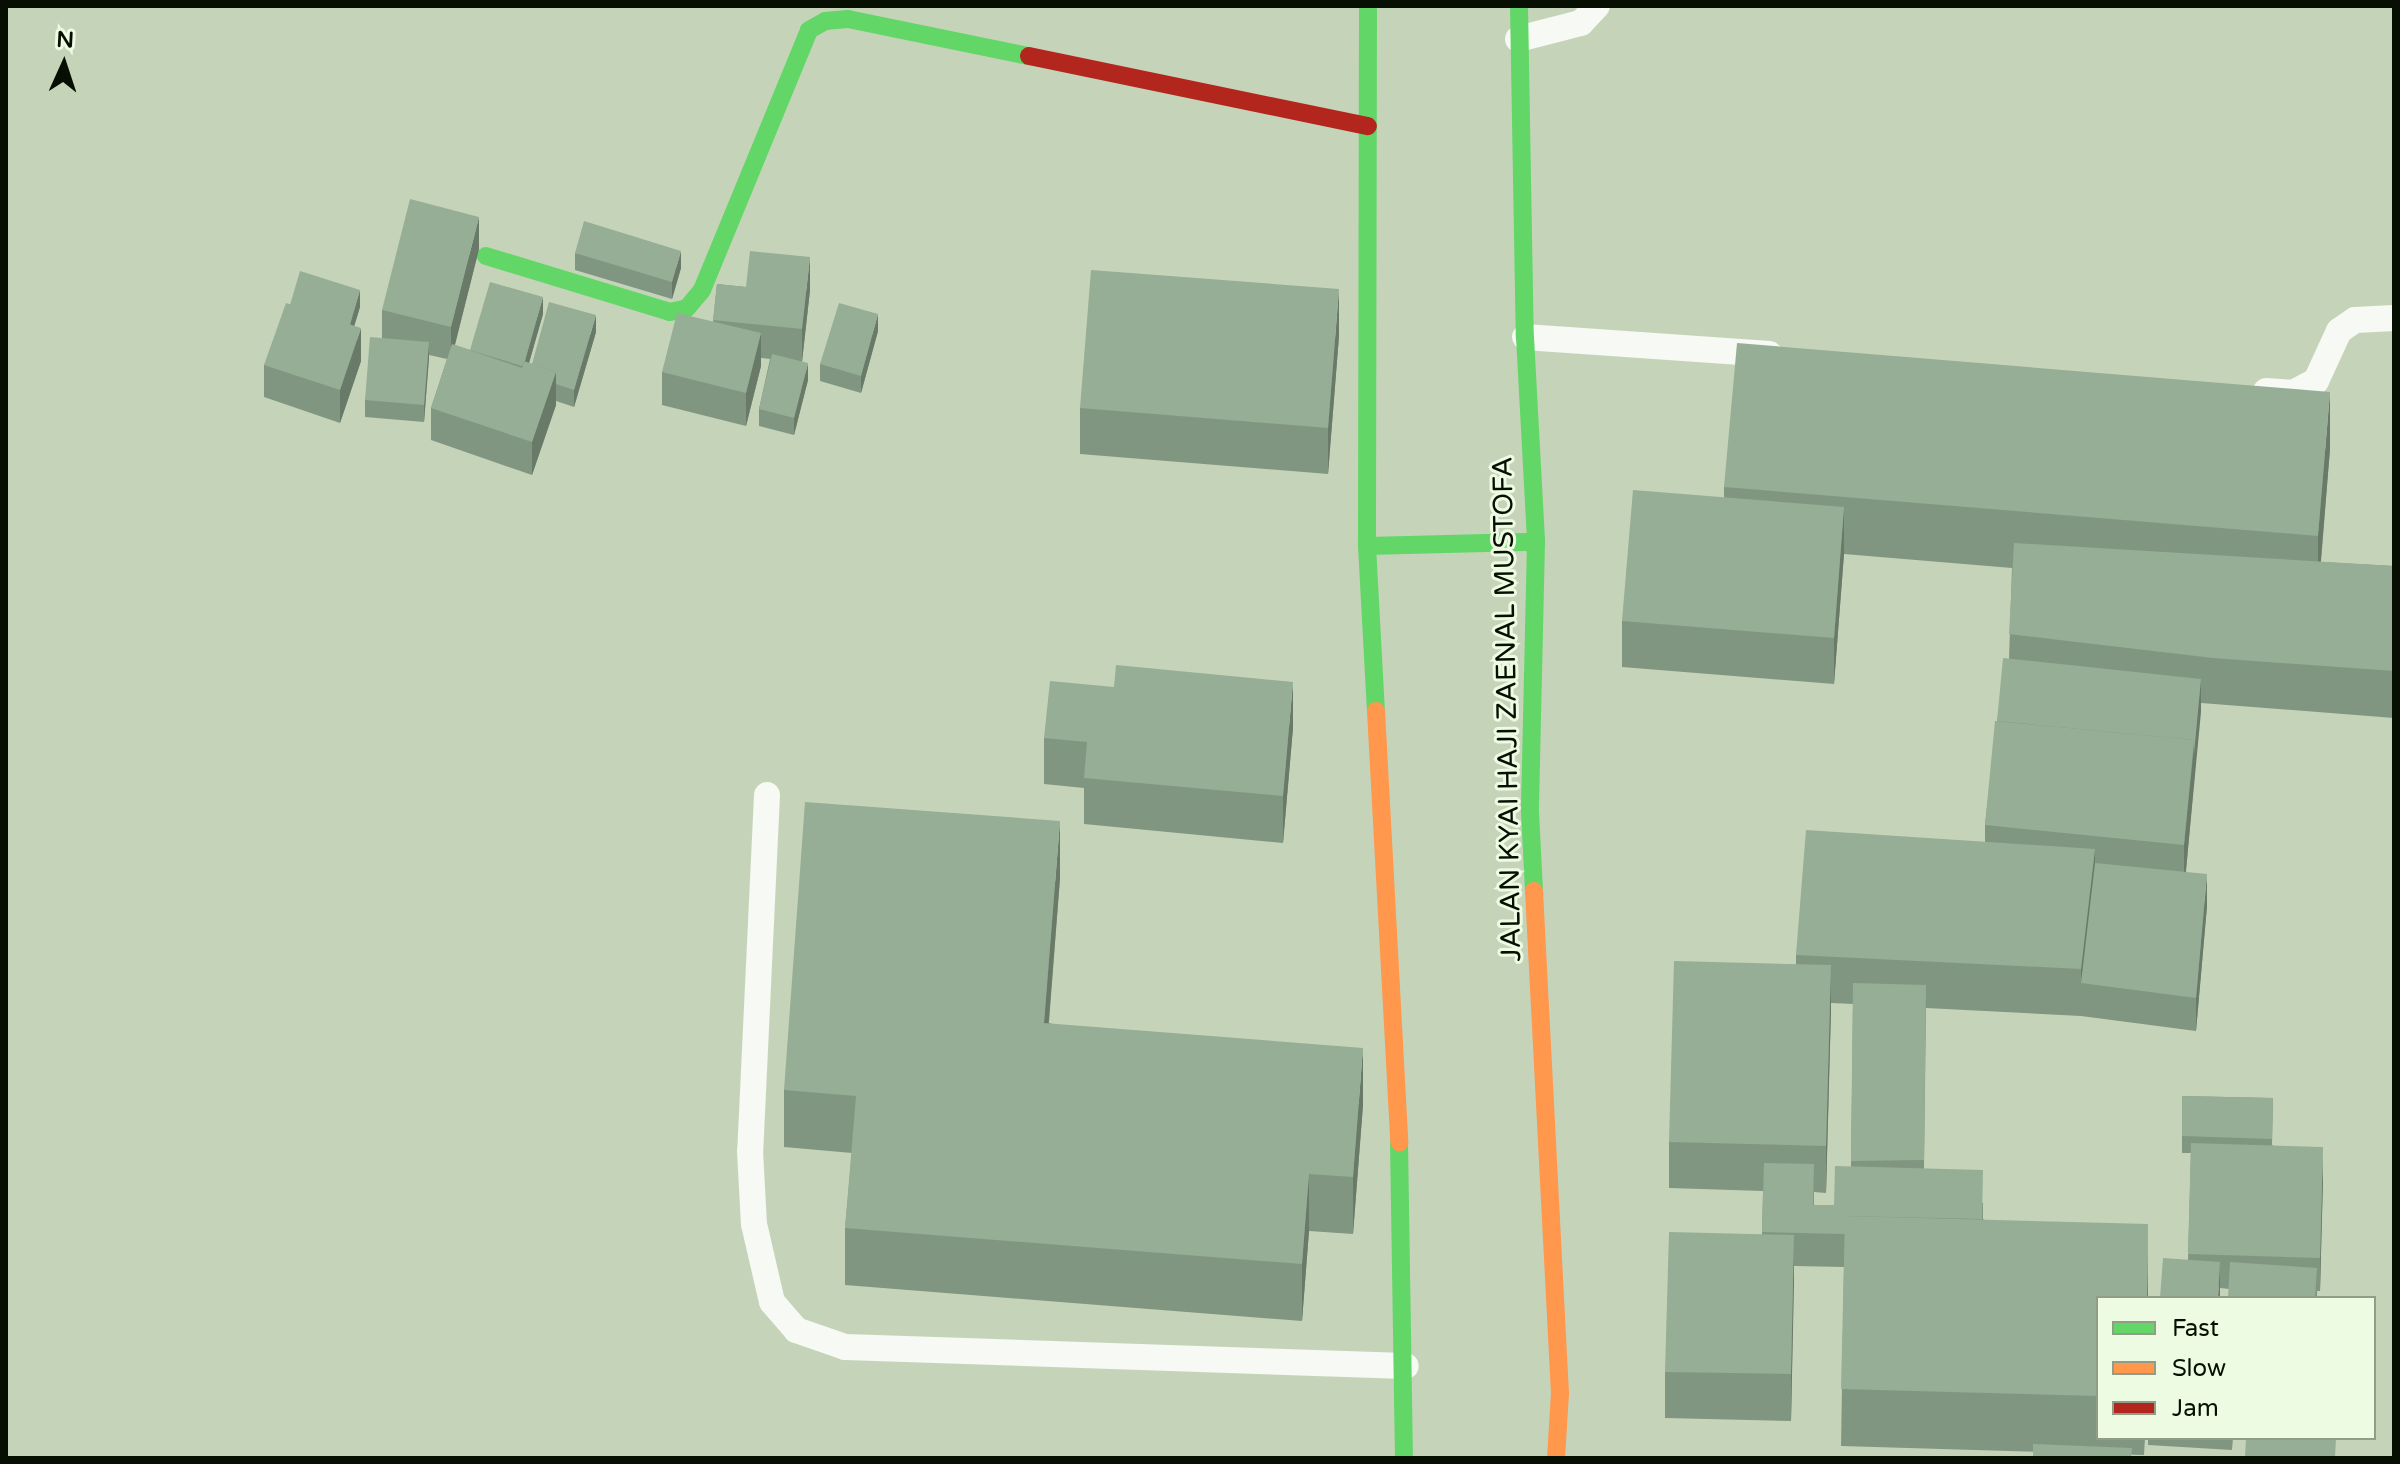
<!DOCTYPE html>
<style>
body{margin:0}
#map{position:relative;width:2400px;height:1464px;overflow:hidden;background:#c5d4b9;font-family:"Varela Round",sans-serif}
div>[style]{position:absolute}
[style*='--x']{left:calc(var(--x)*1px);top:calc(var(--y)*1px);width:calc(var(--w)*1px);rotate:calc(var(--a)*1deg)}
.lane>*{height:26px;margin:-13px;padding:0 13px;transform-origin:13px;border-radius:13px;background:#f6f9f4}
.fast>*{height:18px;margin:-9px;padding:0 9px;transform-origin:9px;border-radius:9px;background:#63d668}
.slow>*{height:18px;margin:-9px;padding:0 9px;transform-origin:9px;border-radius:9px;background:#ff974d}
.jam>*{height:18px;margin:-9px;padding:0 9px;transform-origin:9px;border-radius:9px;background:#b3261e}
.wall>*{inset:0;background:#819680}
.shaded-wall>*{inset:0;background:#697a68}
.building>*{inset:0;background:#96ae95}
span{translate:-50% -50%;white-space:nowrap;text-align:center;line-height:1.15;-webkit-text-stroke:6px #edfbe2;paint-order:stroke}
.street-label{font-size:28px;color:#070f02}
.frame{position:absolute;inset:0;border:8px solid #070f02;pointer-events:none}
.legend{position:absolute;left:2096px;top:1296px;width:280px;height:144px;box-sizing:border-box;background:#edfbe2;border:2px solid #919d88;margin:0;padding:10px 14px;list-style:none;font-size:24px;color:#070f02}
.legend li{display:flex;align-items:center;gap:16px;height:40px}
.legend b{width:40px;border:2px solid #919d88}
.north{position:absolute;left:24px;top:24px;width:80px;height:80px;-webkit-text-stroke:6px #edfbe2;paint-order:stroke;rotate:3deg;font-size:22px;font-weight:700;line-height:32px;text-align:center;color:#070f02}
.north::after{content:'';display:block;margin:auto;width:28px;height:36px;background:#070f02;clip-path:polygon(50% 0,100% 100%,50% 72%,0 100%)}
</style>
<div id="map">
<div class="lane">
<div style="--x:1518;--y:39;--w:65;--a:-14.3"></div>
<div style="--x:1581;--y:23;--w:23;--a:-47"></div>
<div style="--x:1525;--y:337;--w:245;--a:4"></div>
<div style="--x:2266;--y:391;--w:27;--a:4"></div>
<div style="--x:2293;--y:393;--w:26;--a:-28"></div>
<div style="--x:2316;--y:381;--w:55;--a:-65.3"></div>
<div style="--x:2339;--y:331;--w:19;--a:-35"></div>
<div style="--x:2355;--y:320;--w:39;--a:-3"></div>
<div style="--x:767;--y:795;--w:356;--a:92.7"></div>
<div style="--x:750;--y:1151;--w:73;--a:86.9"></div>
<div style="--x:754;--y:1224;--w:80;--a:77"></div>
<div style="--x:772;--y:1302;--w:37;--a:49"></div>
<div style="--x:796;--y:1330;--w:52;--a:19.1"></div>
<div style="--x:845;--y:1347;--w:561;--a:1.94"></div>
</div>
<div class="fast">
<div style="--x:1368;--y:6;--w:540;--a:90.11"></div>
<div style="--x:1367;--y:546;--w:165;--a:86.9"></div>
<div style="--x:1519;--y:6;--w:331;--a:89"></div>
<div style="--x:1525;--y:337;--w:205;--a:86.9"></div>
<div style="--x:1536;--y:542;--w:270;--a:91.3"></div>
<div style="--x:1530;--y:812;--w:79;--a:87.1"></div>
<div style="--x:486;--y:256;--w:192;--a:16.9"></div>
<div style="--x:670;--y:312;--w:17;--a:-13"></div>
<div style="--x:687;--y:308;--w:23;--a:-50"></div>
<div style="--x:702;--y:290;--w:281;--a:-67.6"></div>
<div style="--x:809;--y:30;--w:18;--a:-29"></div>
<div style="--x:825;--y:21;--w:23;--a:-5"></div>
<div style="--x:848;--y:19;--w:185;--a:11.6"></div>
<div style="--x:1367;--y:546;--w:169;--a:-1.4"></div>
<div style="--x:1399;--y:1142;--w:316;--a:89.1"></div>
</div>
<div class="slow">
<div style="--x:1376;--y:711;--w:432;--a:86.9"></div>
<div style="--x:1534;--y:891;--w:503;--a:87.04"></div>
<div style="--x:1560;--y:1393;--w:65;--a:93.5"></div>
</div>
<div class="jam">
<div style="--x:1029;--y:56;--w:346;--a:11.7"></div>
</div>
<div class="wall">
<div style="clip-path:polygon(479px 249px,455px 345px,470px 350px,543px 314px,529px 363px,532px 364px,596px 332px,574px 407px,556px 401px,556px 405px,532px 475px,431px 440px,431px 408px,447px 359px,429px 355px,424px 422px,365px 417px,365px 400px,382px 338px,382px 310px)"></div>
<div style="clip-path:polygon(575px 253px,681px 268px,672px 299px,575px 270px)"></div>
<div style="clip-path:polygon(717px 284px,746px 287px,810px 290px,802px 361px,808px 380px,794px 435px,759px 426px,759px 409px,770px 359px,761px 358px,761px 366px,746px 426px,662px 405px,662px 372px,713px 322px)"></div>
<div style="clip-path:polygon(360px 307px,354px 326px,361px 361px,340px 423px,264px 397px,264px 365px)"></div>
<div style="clip-path:polygon(878px 331px,861px 393px,820px 381px,820px 364px)"></div>
<div style="clip-path:polygon(1339px 336px,1328px 474px,1080px 454px,1080px 408px)"></div>
<div style="clip-path:polygon(evenodd,2330px 449px,2321px 562px,2394px 566px,2394px 718px,2201px 703px,2186px 871px,2207px 906px,2196px 1031px,2081px 1016px,1926px 1008px,1924px 1169px,1983px 1203px,1983px 1219px,2098px 1298px,2098px 1438px,2145px 1438px,2144px 1455px,1841px 1446px,1844px 1267px,1794px 1266px,1791px 1421px,1665px 1418px,1665px 1372px,1762px 1234px,1763px 1191px,1669px 1188px,1669px 1142px,1796px 964px,1796px 955px,1985px 842px,1985px 825px,1997px 721px,2009px 659px,2012px 568px,1844px 554px,1834px 684px,1622px 667px,1622px 621px,1724px 498px,1724px 487px,2330px 449px,1831px 1003px,1853px 1004px,1851px 1167px,1834px 1205px,1814px 1205px,1814px 1192px,1826px 1193px,1831px 1003px)"></div>
<div style="clip-path:polygon(1293px 728px,1283px 843px,1084px 824px,1084px 788px,1044px 784px,1044px 738px)"></div>
<div style="clip-path:polygon(1060px 878px,1049px 1023px,1363px 1105px,1353px 1234px,1309px 1231px,1302px 1321px,845px 1285px,845px 1228px,852px 1153px,784px 1147px,784px 1090px)"></div>
<div style="clip-path:polygon(2182px 1096px,2273px 1098px,2272px 1145px,2323px 1179px,2320px 1291px,2317px 1291px,2317px 1298px,2220px 1288px,2188px 1260px,2191px 1153px,2182px 1153px)"></div>
<div style="clip-path:polygon(2148px 1438px,2233px 1438px,2232px 1450px,2148px 1445px)"></div>
</div>
<div class="shaded-wall">
<div style="clip-path:polygon(479px 217px,479px 249px,451px 360px,451px 327px)"></div>
<div style="clip-path:polygon(681px 251px,681px 268px,672px 299px,672px 282px)"></div>
<div style="clip-path:polygon(810px 257px,810px 290px,802px 362px,802px 329px)"></div>
<div style="clip-path:polygon(1339px 289px,1339px 336px,1328px 474px,1328px 428px)"></div>
<div style="clip-path:polygon(360px 290px,360px 307px,347px 350px,347px 333px)"></div>
<div style="clip-path:polygon(543px 297px,543px 314px,523px 384px,523px 367px)"></div>
<div style="clip-path:polygon(878px 314px,878px 331px,861px 393px,861px 376px)"></div>
<div style="clip-path:polygon(596px 315px,596px 332px,574px 407px,574px 390px)"></div>
<div style="clip-path:polygon(361px 328px,361px 361px,340px 423px,340px 390px)"></div>
<div style="clip-path:polygon(761px 333px,761px 366px,746px 426px,746px 393px)"></div>
<div style="clip-path:polygon(429px 342px,429px 359px,424px 422px,424px 405px)"></div>
<div style="clip-path:polygon(808px 363px,808px 380px,794px 435px,794px 418px)"></div>
<div style="clip-path:polygon(556px 372px,556px 405px,532px 475px,532px 442px)"></div>
<div style="clip-path:polygon(2330px 392px,2330px 449px,2318px 594px,2318px 536px)"></div>
<div style="clip-path:polygon(1844px 507px,1844px 554px,1834px 684px,1834px 638px)"></div>
<div style="clip-path:polygon(2201px 679px,2201px 712px,2184px 891px,2184px 845px)"></div>
<div style="clip-path:polygon(1293px 682px,1293px 728px,1283px 843px,1283px 796px)"></div>
<div style="clip-path:polygon(1060px 821px,1060px 878px,1044px 1080px,1044px 1023px)"></div>
<div style="clip-path:polygon(2095px 849px,2095px 895px,2081px 983px,2081px 969px)"></div>
<div style="clip-path:polygon(2207px 874px,2207px 906px,2196px 1031px,2196px 998px)"></div>
<div style="clip-path:polygon(1831px 965px,1831px 1012px,1826px 1193px,1826px 1146px)"></div>
<div style="clip-path:polygon(1363px 1048px,1363px 1105px,1353px 1234px,1353px 1177px)"></div>
<div style="clip-path:polygon(2323px 1147px,2323px 1179px,2320px 1291px,2320px 1258px)"></div>
<div style="clip-path:polygon(1309px 1174px,1309px 1231px,1302px 1321px,1302px 1264px)"></div>
<div style="clip-path:polygon(2148px 1224px,2148px 1298px,2147px 1298px)"></div>
<div style="clip-path:polygon(1794px 1235px,1794px 1282px,1791px 1421px,1791px 1374px)"></div>
<div style="clip-path:polygon(2220px 1262px,2220px 1298px,2218px 1298px)"></div>
</div>
<div class="building">
<div style="clip-path:polygon(410px 199px,479px 217px,451px 327px,382px 310px)"></div>
<div style="clip-path:polygon(584px 221px,681px 251px,672px 282px,575px 253px)"></div>
<div style="clip-path:polygon(750px 251px,810px 257px,802px 329px,713px 320px,717px 284px,746px 287px)"></div>
<div style="clip-path:polygon(1091px 270px,1339px 289px,1328px 428px,1080px 408px)"></div>
<div style="clip-path:polygon(300px 271px,360px 290px,350px 325px,290px 305px)"></div>
<div style="clip-path:polygon(490px 282px,543px 297px,525px 361px,524px 361px,522px 366px,470px 350px)"></div>
<div style="clip-path:polygon(549px 302px,596px 315px,574px 390px,556px 384px,556px 372px,532px 364px)"></div>
<div style="clip-path:polygon(286px 303px,361px 328px,340px 390px,264px 365px)"></div>
<div style="clip-path:polygon(839px 303px,878px 314px,861px 376px,820px 364px)"></div>
<div style="clip-path:polygon(677px 313px,761px 333px,746px 393px,662px 372px)"></div>
<div style="clip-path:polygon(370px 337px,429px 342px,424px 405px,365px 400px)"></div>
<div style="clip-path:polygon(1737px 343px,2330px 392px,2318px 536px,1724px 487px)"></div>
<div style="clip-path:polygon(452px 344px,522px 368px,524px 361px,556px 372px,532px 442px,431px 408px)"></div>
<div style="clip-path:polygon(772px 354px,808px 363px,794px 418px,759px 409px)"></div>
<div style="clip-path:polygon(1633px 490px,1844px 507px,1834px 638px,1622px 621px)"></div>
<div style="clip-path:polygon(2014px 543px,2394px 566px,2394px 671px,2213px 658px,2009px 634px)"></div>
<div style="clip-path:polygon(2003px 658px,2201px 679px,2194px 754px,2194px 740px,1997px 721px)"></div>
<div style="clip-path:polygon(1116px 665px,1293px 682px,1283px 796px,1084px 778px,1087px 742px,1044px 738px,1050px 681px,1114px 687px)"></div>
<div style="clip-path:polygon(1995px 721px,2194px 740px,2184px 845px,1985px 825px)"></div>
<div style="clip-path:polygon(805px 802px,1060px 821px,1044px 1023px,1363px 1048px,1353px 1177px,1309px 1174px,1302px 1264px,845px 1228px,856px 1096px,784px 1090px)"></div>
<div style="clip-path:polygon(1806px 830px,2095px 849px,2081px 969px,1796px 955px)"></div>
<div style="clip-path:polygon(2095px 863px,2207px 874px,2196px 998px,2081px 983px)"></div>
<div style="clip-path:polygon(1674px 961px,1831px 965px,1826px 1146px,1669px 1142px)"></div>
<div style="clip-path:polygon(1853px 983px,1926px 985px,1924px 1160px,1851px 1161px)"></div>
<div style="clip-path:polygon(2182px 1096px,2273px 1098px,2272px 1139px,2182px 1136px)"></div>
<div style="clip-path:polygon(2191px 1143px,2323px 1147px,2320px 1258px,2188px 1254px)"></div>
<div style="clip-path:polygon(1764px 1163px,1814px 1164px,1813px 1205px,1834px 1205px,1835px 1166px,1983px 1170px,1982px 1219px,1845px 1216px,1845px 1234px,1762px 1232px)"></div>
<div style="clip-path:polygon(1845px 1216px,2148px 1224px,2147px 1298px,2098px 1298px,2098px 1396px,1841px 1389px)"></div>
<div style="clip-path:polygon(1669px 1232px,1794px 1235px,1791px 1374px,1665px 1372px)"></div>
<div style="clip-path:polygon(2163px 1258px,2220px 1262px,2218px 1298px,2160px 1298px)"></div>
<div style="clip-path:polygon(2230px 1262px,2317px 1268px,2315px 1298px,2228px 1298px)"></div>
<div style="clip-path:polygon(2246px 1438px,2336px 1438px,2335px 1458px,2245px 1458px)"></div>
<div style="clip-path:polygon(2033px 1444px,2132px 1448px,2131px 1458px,2033px 1458px)"></div>
</div>
<div class="street-label">
<span style="left:1507px;top:709px;rotate:-91deg">JALAN KYAI HAJI ZAENAL MUSTOFA</span>
</div>
<div class="frame"></div>
<ul class="legend">
<li><b style="height:10px;background:#63d668"></b>Fast</li>
<li><b style="height:10px;background:#ff974d"></b>Slow</li>
<li><b style="height:10px;background:#b3261e"></b>Jam</li>
</ul>
<div class="north">N</div>
</div>
